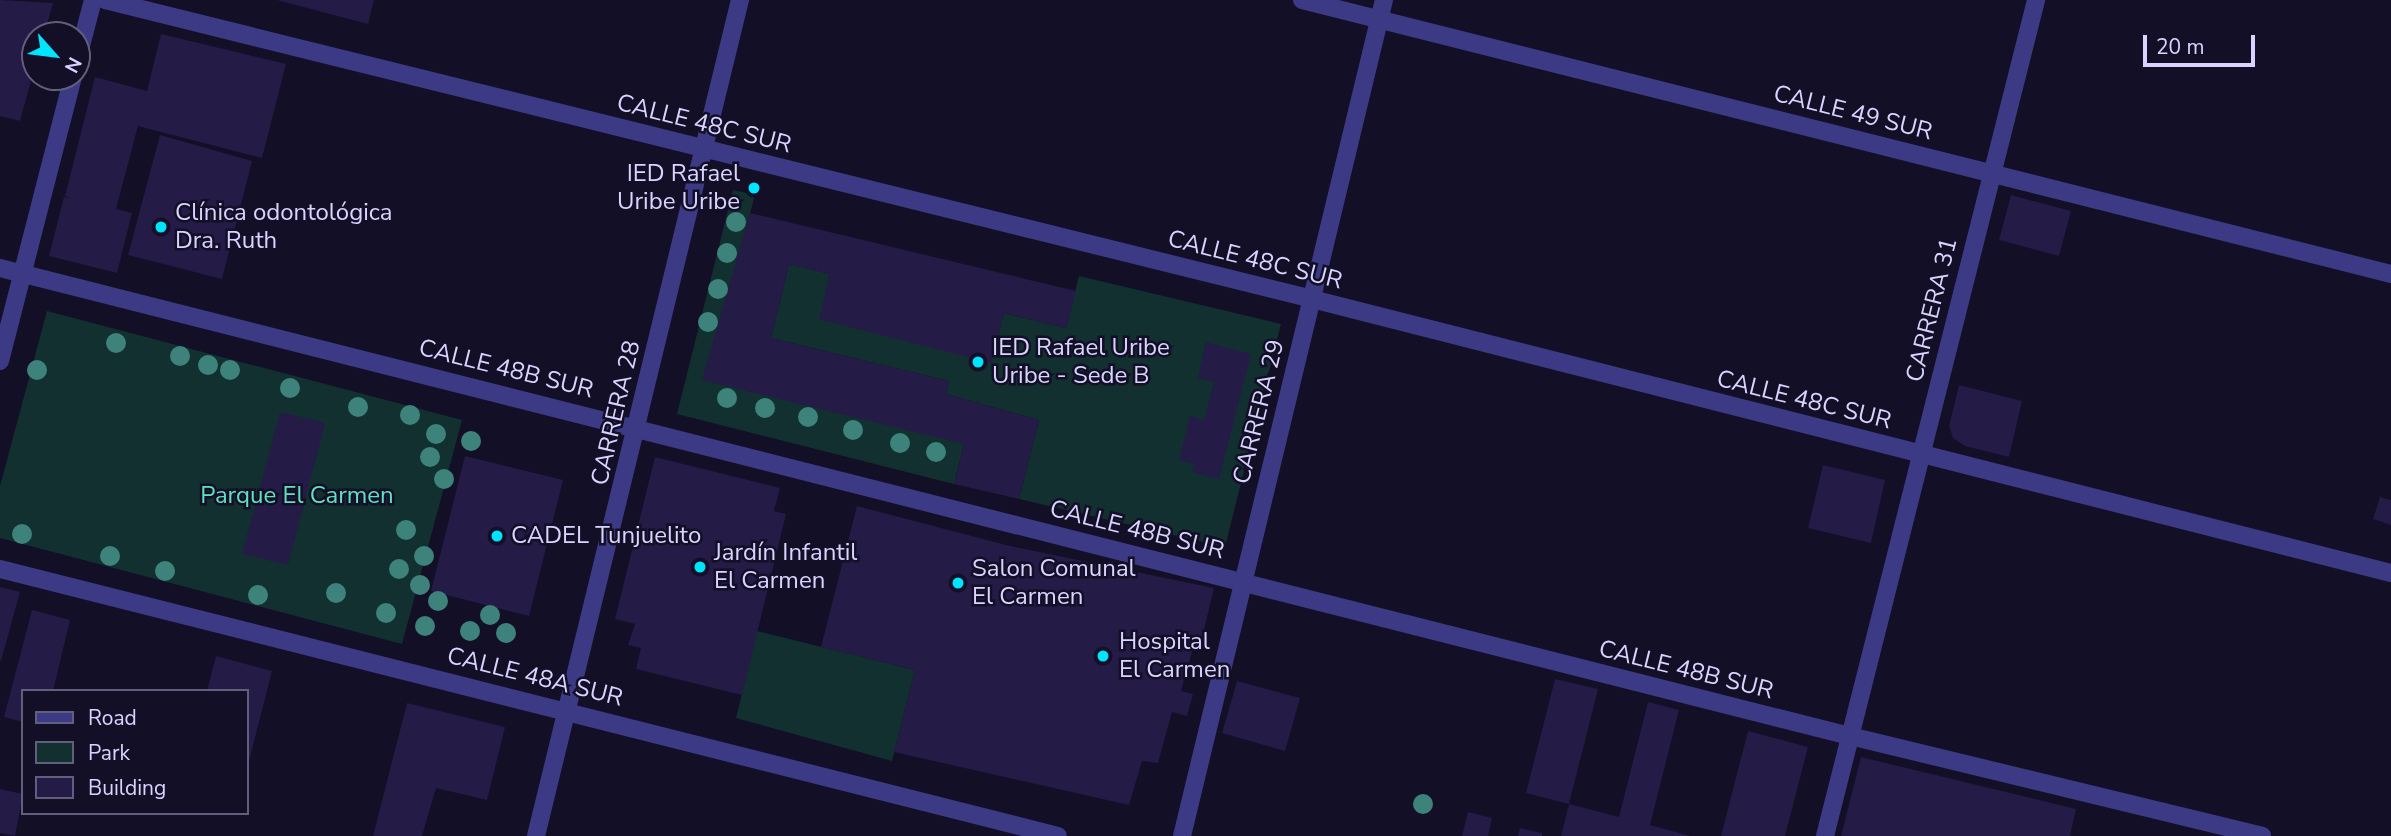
<!DOCTYPE html>
<meta charset="utf-8">
<style>
body{margin:0}
#map{position:relative;width:2391px;height:836px;overflow:hidden;background:#130f26;font-family:"Nunito Sans",sans-serif}
div>[style]{position:absolute}
[style*='--x']{left:calc(var(--x)*1px);top:calc(var(--y)*1px);width:calc(var(--w)*1px);rotate:calc(var(--a)*1deg)}
.green>*{inset:0;background:#12302f}
.building>*{inset:0;background:#241b47}
.minor>*{height:18px;margin:-9px;padding:0 9px;transform-origin:9px;border-radius:9px;background:#3d3a85}
.trees>*{width:20px;height:20px;margin:-10px;border-radius:50%;background:#3d827b}
.dots>*{width:19px;height:19px;translate:-50% -50%;box-sizing:border-box;border:4px solid #130f26;border-radius:50%}
span{translate:-50% -50%;white-space:nowrap;text-align:center;line-height:1.15;-webkit-text-stroke:5px #130f26;paint-order:stroke}
.street-label{font-size:24px;color:#d9d4ff}
.poi-label{font-size:24px;color:#d9d4ff}
.right{translate:-100% -50%;text-align:right}
.left{translate:0 -50%;text-align:left}
.park-label{font-size:24px;color:#5fe0c0}
.legend{position:absolute;left:21px;top:689px;width:228px;height:126px;box-sizing:border-box;background:#130f26;border:2px solid #625e7d;margin:0;padding:9px 12px;list-style:none;font-size:21px;color:#d9d4ff}
.legend li{display:flex;align-items:center;gap:14px;height:35px}
.legend b{width:35px;border:2px solid #625e7d}
.north{position:absolute;left:21px;top:21px;width:70px;height:70px;box-sizing:border-box;background:#130f26;border:2px solid #625e7d;border-radius:50%;rotate:118deg;font-size:19px;font-weight:700;line-height:28px;text-align:center;color:#d9d4ff}
.north::after{content:'';display:block;margin:auto;width:24px;height:32px;background:#00e5ff;clip-path:polygon(50% 0,100% 100%,50% 72%,0 100%)}
.scale{position:absolute;left:2143px;top:35px;width:112px;height:32px;box-sizing:border-box;border:4px solid #d9d4ff;border-top:0;padding-left:9px;font-size:21px;line-height:24px;white-space:nowrap;color:#d9d4ff;-webkit-text-stroke:5px #130f26;paint-order:stroke}
</style>
<div id="map">
<div class="green">
<div style="clip-path:polygon(733px 190px,755px 195px,719px 326px,964px 444px,954px 484px,677px 414px)"></div>
<div style="clip-path:polygon(789px 264px,830px 274px,820px 319px,991px 362px,1004px 313px,1066px 328px,1079px 276px,1281px 324px,1225px 547px,1019px 499px,1039px 420px,946px 394px,949px 381px,771px 338px)"></div>
<div style="clip-path:polygon(47px 311px,462px 420px,402px 644px,0 538px,0 486px)"></div>
<div style="clip-path:polygon(757px 631px,915px 670px,892px 761px,736px 718px)"></div>
</div>
<div class="building">
<div style="clip-path:polygon(0 0,53px 3px,44px 35px,35px 35px,35px 66px,20px 121px,0 116px)"></div>
<div style="clip-path:polygon(277px 0,374px 0,368px 24px)"></div>
<div style="clip-path:polygon(161px 34px,286px 64px,262px 158px,138px 126px,116px 209px,132px 213px,117px 273px,49px 256px,64px 197px,72px 199px,65px 196px,95px 77px,147px 91px)"></div>
<div style="clip-path:polygon(160px 135px,252px 161px,222px 279px,128px 255px)"></div>
<div style="clip-path:polygon(2011px 195px,2071px 211px,2059px 256px,1999px 240px)"></div>
<div style="clip-path:polygon(750px 213px,1076px 291px,1066px 328px,1004px 313px,991px 363px,819px 319px,830px 274px,789px 264px,771px 338px,949px 381px,946px 394px,1039px 420px,1019px 499px,954px 484px,964px 444px,702px 380px)"></div>
<div style="clip-path:polygon(1206px 342px,1251px 354px,1219px 479px,1192px 472px,1194px 464px,1179px 460px,1190px 416px,1204px 420px,1214px 382px,1198px 378px)"></div>
<div style="clip-path:polygon(1959px 385px,2022px 401px,2009px 457px,1965px 446px,1953px 438px,1949px 426px)"></div>
<div style="clip-path:polygon(280px 412px,325px 423px,288px 565px,242px 554px)"></div>
<div style="clip-path:polygon(465px 456px,563px 480px,529px 616px,431px 591px)"></div>
<div style="clip-path:polygon(655px 457px,780px 488px,774px 511px,786px 514px,742px 695px,636px 669px,641px 648px,628px 645px,635px 624px,615px 619px)"></div>
<div style="clip-path:polygon(1823px 465px,1885px 480px,1871px 543px,1808px 528px)"></div>
<div style="clip-path:polygon(2380px 497px,2391px 500px,2391px 525px,2373px 519px)"></div>
<div style="clip-path:polygon(857px 506px,1010px 546px,1214px 588px,1200px 647px,1193px 648px,1181px 691px,1193px 694px,1187px 716px,1172px 712px,1158px 763px,1142px 761px,1129px 805px,894px 752px,915px 670px,821px 647px)"></div>
<div style="clip-path:polygon(0 587px,20px 592px,1px 661px,0 661px)"></div>
<div style="clip-path:polygon(32px 610px,70px 620px,53px 691px,23px 691px,23px 722px,4px 717px)"></div>
<div style="clip-path:polygon(216px 656px,272px 671px,248px 765px,247px 691px,207px 691px)"></div>
<div style="clip-path:polygon(1555px 679px,1598px 689px,1569px 804px,1526px 793px)"></div>
<div style="clip-path:polygon(1237px 681px,1300px 698px,1285px 751px,1222px 733px)"></div>
<div style="clip-path:polygon(1648px 702px,1679px 710px,1650px 825px,1690px 836px,1561px 836px,1569px 804px,1619px 817px)"></div>
<div style="clip-path:polygon(407px 703px,505px 727px,487px 800px,436px 788px,422px 836px,373px 836px)"></div>
<div style="clip-path:polygon(1748px 731px,1808px 747px,1785px 836px,1721px 836px)"></div>
<div style="clip-path:polygon(1861px 757px,2076px 809px,2070px 836px,1841px 836px)"></div>
<div style="clip-path:polygon(0 789px,23px 794px,15px 836px,0 833px)"></div>
<div style="clip-path:polygon(1468px 812px,1492px 818px,1488px 836px,1462px 836px)"></div>
<div style="clip-path:polygon(1520px 828px,1542px 833px,1542px 836px,1518px 836px)"></div>
</div>
<div class="minor">
<div style="--x:105;--y:0;--w:1243;--a:13.91"></div>
<div style="--x:1312;--y:299;--w:1113;--a:14.25"></div>
<div style="--x:1302;--y:0;--w:1123;--a:14.12"></div>
<div style="--x:77;--y:61;--w:63;--a:-75.3"></div>
<div style="--x:0;--y:268;--w:1908;--a:14.2"></div>
<div style="--x:1850;--y:736;--w:424;--a:13.6"></div>
<div style="--x:0;--y:361;--w:293;--a:-75.6"></div>
<div style="--x:0;--y:569;--w:1091;--a:14.16"></div>
<div style="--x:536;--y:836;--w:861;--a:-76.29"></div>
<div style="--x:1182;--y:836;--w:860;--a:-76.42"></div>
<div style="--x:1825;--y:836;--w:862;--a:-75.83"></div>
</div>
<div class="trees">
<div style="left:736px;top:222px"></div>
<div style="left:727px;top:253px"></div>
<div style="left:718px;top:289px"></div>
<div style="left:708px;top:322px"></div>
<div style="left:116px;top:343px"></div>
<div style="left:180px;top:356px"></div>
<div style="left:208px;top:365px"></div>
<div style="left:37px;top:370px"></div>
<div style="left:230px;top:370px"></div>
<div style="left:290px;top:388px"></div>
<div style="left:727px;top:398px"></div>
<div style="left:358px;top:407px"></div>
<div style="left:765px;top:408px"></div>
<div style="left:410px;top:415px"></div>
<div style="left:808px;top:417px"></div>
<div style="left:853px;top:430px"></div>
<div style="left:436px;top:434px"></div>
<div style="left:471px;top:441px"></div>
<div style="left:900px;top:443px"></div>
<div style="left:936px;top:452px"></div>
<div style="left:430px;top:457px"></div>
<div style="left:444px;top:479px"></div>
<div style="left:406px;top:530px"></div>
<div style="left:22px;top:534px"></div>
<div style="left:110px;top:556px"></div>
<div style="left:424px;top:556px"></div>
<div style="left:399px;top:569px"></div>
<div style="left:165px;top:571px"></div>
<div style="left:420px;top:585px"></div>
<div style="left:336px;top:593px"></div>
<div style="left:258px;top:595px"></div>
<div style="left:438px;top:601px"></div>
<div style="left:386px;top:613px"></div>
<div style="left:490px;top:615px"></div>
<div style="left:425px;top:626px"></div>
<div style="left:470px;top:631px"></div>
<div style="left:506px;top:633px"></div>
<div style="left:1423px;top:804px"></div>
</div>
<div class="dots">
<div style="left:754px;top:188px;background:#00e5ff"></div>
<div style="left:161px;top:227px;background:#00e5ff"></div>
<div style="left:978px;top:362px;background:#00e5ff"></div>
<div style="left:497px;top:536px;background:#00e5ff"></div>
<div style="left:700px;top:567px;background:#00e5ff"></div>
<div style="left:958px;top:583px;background:#00e5ff"></div>
<div style="left:1103px;top:656px;background:#00e5ff"></div>
</div>
<div class="street-label">
<span style="left:1853px;top:113px;rotate:14deg">CALLE 49 SUR</span>
<span style="left:704px;top:124px;rotate:14deg">CALLE 48C SUR</span>
<span style="left:1255px;top:260px;rotate:14deg">CALLE 48C SUR</span>
<span style="left:1932px;top:310px;rotate:-76deg">CARRERA 31</span>
<span style="left:506px;top:369px;rotate:14deg">CALLE 48B SUR</span>
<span style="left:1804px;top:400px;rotate:14deg">CALLE 48C SUR</span>
<span style="left:1259px;top:412px;rotate:-76deg">CARRERA 29</span>
<span style="left:616px;top:413px;rotate:-77deg">CARRERA 28</span>
<span style="left:1137px;top:530px;rotate:14deg">CALLE 48B SUR</span>
<span style="left:1686px;top:670px;rotate:14deg">CALLE 48B SUR</span>
<span style="left:535px;top:677px;rotate:14deg">CALLE 48A SUR</span>
</div>
<div class="poi-label">
<span class="right" style="left:740px;top:188px">IED Rafael<br>Uribe Uribe</span>
<span class="left" style="left:175px;top:227px">Clínica odontológica<br>Dra. Ruth</span>
<span class="left" style="left:992px;top:362px">IED Rafael Uribe<br>Uribe - Sede B</span>
<span class="left" style="left:511px;top:536px">CADEL Tunjuelito</span>
<span class="left" style="left:714px;top:567px">Jardín Infantil<br>El Carmen</span>
<span class="left" style="left:972px;top:583px">Salon Comunal<br>El Carmen</span>
<span class="left" style="left:1119px;top:656px">Hospital<br>El Carmen</span>
</div>
<div class="park-label">
<span style="left:297px;top:496px">Parque El Carmen</span>
</div>
<ul class="legend">
<li><b style="height:9px;background:#3d3a85"></b>Road</li>
<li><b style="height:19px;background:#12302f"></b>Park</li>
<li><b style="height:19px;background:#241b47"></b>Building</li>
</ul>
<div class="north">N</div>
<div class="scale">20 m</div>
</div>
